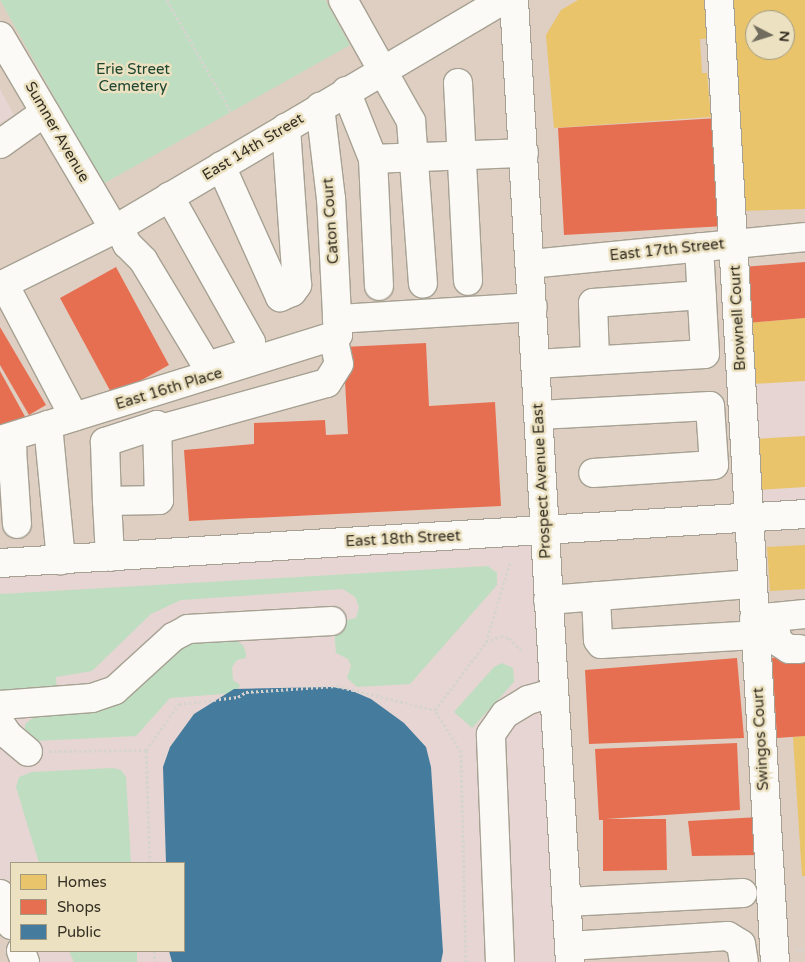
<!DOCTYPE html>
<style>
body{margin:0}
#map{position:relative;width:805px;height:962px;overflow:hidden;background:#e2dcca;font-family:"Varela Round",sans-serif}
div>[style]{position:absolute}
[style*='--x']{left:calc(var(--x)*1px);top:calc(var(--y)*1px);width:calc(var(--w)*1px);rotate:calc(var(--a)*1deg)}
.commercial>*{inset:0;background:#dfcfc2}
.education>*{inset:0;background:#e6d5d2}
.green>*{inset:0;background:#bfddc1}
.homes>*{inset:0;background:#e9c46a}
.shops>*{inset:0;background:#e76f51}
.public>*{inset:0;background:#457b9d}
.path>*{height:3px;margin-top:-1.5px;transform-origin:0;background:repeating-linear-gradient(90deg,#d7d4cf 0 2.5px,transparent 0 5px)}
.roads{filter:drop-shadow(1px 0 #a6a192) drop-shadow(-1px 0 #a6a192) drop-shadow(0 1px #a6a192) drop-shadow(0 -1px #a6a192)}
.minor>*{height:28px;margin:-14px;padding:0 14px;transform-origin:14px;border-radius:14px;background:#fbfaf7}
.major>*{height:28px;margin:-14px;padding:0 14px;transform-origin:14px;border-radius:14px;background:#fbfaf7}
span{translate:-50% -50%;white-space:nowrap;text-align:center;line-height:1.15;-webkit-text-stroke:5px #ece1c0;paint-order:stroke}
.park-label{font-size:15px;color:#1e4630}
.street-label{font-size:15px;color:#342f23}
.legend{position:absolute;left:10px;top:862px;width:175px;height:90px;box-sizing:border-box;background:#ece1c0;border:1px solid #a29a81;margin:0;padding:6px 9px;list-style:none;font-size:15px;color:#342f23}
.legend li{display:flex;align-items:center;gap:10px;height:25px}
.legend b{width:25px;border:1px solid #a29a81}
.north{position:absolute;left:745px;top:10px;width:50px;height:50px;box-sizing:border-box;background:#ece1c0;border:1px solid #a29a81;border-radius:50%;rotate:95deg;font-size:14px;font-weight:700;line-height:20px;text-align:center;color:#342f23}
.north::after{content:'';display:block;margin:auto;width:18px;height:22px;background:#716c5d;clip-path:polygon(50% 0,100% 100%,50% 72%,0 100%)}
</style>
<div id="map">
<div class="commercial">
<div style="clip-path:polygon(evenodd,0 0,805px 0,805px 962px,570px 962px,0 563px,0 0,755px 20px,785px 20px,785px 50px,755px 50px,755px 20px)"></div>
<div style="clip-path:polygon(0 894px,11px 925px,11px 951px,25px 962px,0 962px)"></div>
</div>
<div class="education">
<div style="clip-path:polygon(0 89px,14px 115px,0 123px)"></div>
<div style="clip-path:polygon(805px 318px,805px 514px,748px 516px,738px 323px)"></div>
<div style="clip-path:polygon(545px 531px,570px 962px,26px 962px,22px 951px,184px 951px,184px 863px,11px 863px,11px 923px,0 894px,0 563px)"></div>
</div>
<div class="green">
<div style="clip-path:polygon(0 0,325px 0,350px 45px,103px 184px)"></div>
<div style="clip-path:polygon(488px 566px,497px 573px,497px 585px,410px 684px,357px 687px,347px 678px,351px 666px,348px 659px,336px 653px,334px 628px,337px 622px,356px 618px,359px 607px,355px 597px,343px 589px,181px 600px,151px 614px,92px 671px,56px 677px,57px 691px,0 698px,0 594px)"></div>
<div style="clip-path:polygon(234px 640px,243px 645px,246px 653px,246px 658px,237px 660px,232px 667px,233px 680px,240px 685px,236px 693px,170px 698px,136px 736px,35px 741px,25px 733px,25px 724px,34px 717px,97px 710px,164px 653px,191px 642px)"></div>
<div style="clip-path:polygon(502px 663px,513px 668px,514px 682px,472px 728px,454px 712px,494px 667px)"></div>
<div style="clip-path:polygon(113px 768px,121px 770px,126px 777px,131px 863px,39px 863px,16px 787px,19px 777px,32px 772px)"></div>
<div style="clip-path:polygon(69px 951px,137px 951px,137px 962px,74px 962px)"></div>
</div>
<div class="homes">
<div style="clip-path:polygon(578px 0,711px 0,714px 38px,700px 39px,702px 73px,707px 73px,711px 117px,554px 128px,546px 35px,561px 10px)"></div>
<div style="clip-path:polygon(evenodd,729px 0,805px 0,805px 209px,740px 211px,729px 0,755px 20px,785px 20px,785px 50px,755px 50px,755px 20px)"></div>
<div style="clip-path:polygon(805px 318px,805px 381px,752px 384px,748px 323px)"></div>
<div style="clip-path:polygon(805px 436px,805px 487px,759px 490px,755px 439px)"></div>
<div style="clip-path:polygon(805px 545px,805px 589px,770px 591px,767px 547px)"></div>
<div style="clip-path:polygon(805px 736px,805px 876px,802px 876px,793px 737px)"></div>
</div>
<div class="shops">
<div style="clip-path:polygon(718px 118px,725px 226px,564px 235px,558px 128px)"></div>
<div style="clip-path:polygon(805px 262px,805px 318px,748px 323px,743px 267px)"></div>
<div style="clip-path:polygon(116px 267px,169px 365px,113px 396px,60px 298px)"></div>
<div style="clip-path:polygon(0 327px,46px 405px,29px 415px,0 365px)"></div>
<div style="clip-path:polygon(426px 343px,429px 406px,495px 402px,501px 506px,189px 521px,184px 450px,254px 444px,254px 423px,325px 420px,326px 435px,348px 434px,343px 347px)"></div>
<div style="clip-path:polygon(0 371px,28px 422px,0 431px)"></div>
<div style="clip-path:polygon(805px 656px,805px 736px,777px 738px,772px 658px)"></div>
<div style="clip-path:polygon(737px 658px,744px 738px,589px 744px,585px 670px)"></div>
<div style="clip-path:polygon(737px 743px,740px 810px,606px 819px,666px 819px,667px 870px,603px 871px,603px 820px,599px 820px,595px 749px)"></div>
<div style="clip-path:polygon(759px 817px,760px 855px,692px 856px,688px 821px)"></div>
</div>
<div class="public">
<div style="clip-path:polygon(332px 687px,350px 690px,371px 699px,404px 723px,426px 747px,431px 767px,443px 952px,441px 962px,172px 962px,169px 951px,184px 951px,184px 863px,166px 863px,163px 767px,170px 747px,194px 714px,234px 689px)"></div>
</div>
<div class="path">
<div style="--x:167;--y:0;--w:129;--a:60.3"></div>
<div style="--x:486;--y:642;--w:83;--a:-73.1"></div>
<div style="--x:49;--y:751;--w:97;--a:-0.6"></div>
<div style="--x:150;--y:863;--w:113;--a:-92"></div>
<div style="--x:146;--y:750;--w:57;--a:-54.3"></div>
<div style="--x:179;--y:704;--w:59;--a:-6.8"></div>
<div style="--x:238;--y:697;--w:9;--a:-32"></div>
<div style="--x:246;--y:692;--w:91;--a:-3.8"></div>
<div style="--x:337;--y:686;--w:101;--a:13.8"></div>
<div style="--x:796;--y:950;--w:9;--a:-6"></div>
<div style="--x:154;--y:951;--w:11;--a:85"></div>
<div style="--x:466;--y:962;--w:210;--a:-91.4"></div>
<div style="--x:461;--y:752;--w:49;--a:-121.8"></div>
<div style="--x:435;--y:710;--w:85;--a:-53.1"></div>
<div style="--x:486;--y:642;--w:16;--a:-22"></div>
<div style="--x:501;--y:636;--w:8;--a:14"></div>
<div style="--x:509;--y:638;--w:17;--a:45"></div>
</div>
<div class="roads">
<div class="minor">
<div style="--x:343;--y:0;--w:139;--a:60.7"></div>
<div style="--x:411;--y:121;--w:163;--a:85.8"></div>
<div style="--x:514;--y:0;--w:964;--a:86.67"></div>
<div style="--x:719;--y:0;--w:964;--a:86.67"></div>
<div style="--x:0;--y:36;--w:224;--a:59.4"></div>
<div style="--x:458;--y:83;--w:198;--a:87.1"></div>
<div style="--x:346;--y:91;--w:73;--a:68.3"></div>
<div style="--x:373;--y:159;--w:151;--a:-2.3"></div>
<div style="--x:0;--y:144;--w:55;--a:-35.4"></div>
<div style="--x:373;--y:159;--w:127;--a:87.3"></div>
<div style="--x:221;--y:166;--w:144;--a:65.8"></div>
<div style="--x:280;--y:297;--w:13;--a:-23"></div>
<div style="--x:292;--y:292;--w:9;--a:-54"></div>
<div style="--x:297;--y:285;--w:158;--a:-94"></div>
<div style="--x:119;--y:227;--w:19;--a:65"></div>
<div style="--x:127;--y:244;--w:23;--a:45"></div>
<div style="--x:143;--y:260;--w:124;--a:58.9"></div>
<div style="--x:207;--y:366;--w:43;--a:-17.6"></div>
<div style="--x:248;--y:353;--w:11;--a:-75"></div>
<div style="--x:251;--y:342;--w:167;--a:-119.3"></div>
<div style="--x:530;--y:264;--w:276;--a:-5.6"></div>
<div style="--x:4;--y:284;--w:150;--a:62.2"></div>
<div style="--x:337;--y:319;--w:196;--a:-3.5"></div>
<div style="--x:595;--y:360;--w:57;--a:-92"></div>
<div style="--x:593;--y:303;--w:109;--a:-4.2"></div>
<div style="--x:536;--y:364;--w:169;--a:-3.4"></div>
<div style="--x:705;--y:354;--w:107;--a:-93.2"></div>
<div style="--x:539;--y:415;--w:171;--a:-3"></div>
<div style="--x:710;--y:406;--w:59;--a:86.1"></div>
<div style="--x:714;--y:465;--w:121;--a:176.2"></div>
<div style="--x:48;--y:425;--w:136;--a:84.5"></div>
<div style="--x:157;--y:430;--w:176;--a:-15.5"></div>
<div style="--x:327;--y:383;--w:22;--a:-58"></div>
<div style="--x:339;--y:364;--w:29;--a:-102"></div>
<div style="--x:0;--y:440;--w:354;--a:-17.3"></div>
<div style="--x:338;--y:335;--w:136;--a:-92.9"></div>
<div style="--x:331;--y:199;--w:93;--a:-96.8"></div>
<div style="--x:0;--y:453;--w:13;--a:-18"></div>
<div style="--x:12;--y:449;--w:75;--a:86.2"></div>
<div style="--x:107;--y:501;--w:52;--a:-1.1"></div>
<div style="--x:159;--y:500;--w:75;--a:-91.5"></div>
<div style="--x:157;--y:425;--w:55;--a:161.9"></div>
<div style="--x:105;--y:442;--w:59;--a:88.1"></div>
<div style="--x:107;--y:501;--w:56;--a:86.9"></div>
<div style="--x:596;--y:596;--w:44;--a:87.4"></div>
<div style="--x:598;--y:640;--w:5;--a:53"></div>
<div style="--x:601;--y:644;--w:154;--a:-3.3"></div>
<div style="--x:548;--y:600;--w:205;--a:-4.5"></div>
<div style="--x:773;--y:617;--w:25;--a:79"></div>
<div style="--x:778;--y:642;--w:13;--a:32"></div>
<div style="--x:789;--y:649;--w:10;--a:0"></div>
<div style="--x:754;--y:619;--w:51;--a:-5.6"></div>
<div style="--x:0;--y:705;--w:92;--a:-4.4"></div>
<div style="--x:92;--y:698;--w:24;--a:-19"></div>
<div style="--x:115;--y:690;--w:79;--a:-42.4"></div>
<div style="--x:173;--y:637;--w:17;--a:-28"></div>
<div style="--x:188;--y:629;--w:144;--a:-3.2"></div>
<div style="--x:0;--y:723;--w:14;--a:56"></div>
<div style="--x:8;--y:735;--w:26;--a:40"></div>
<div style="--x:566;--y:902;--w:177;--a:-2.9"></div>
<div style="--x:569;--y:946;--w:159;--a:-3.6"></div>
<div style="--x:728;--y:936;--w:15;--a:32"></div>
<div style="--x:741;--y:944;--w:18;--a:81"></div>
<div style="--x:500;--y:962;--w:228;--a:-92.3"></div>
<div style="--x:491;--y:734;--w:24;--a:-55"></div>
<div style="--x:505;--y:714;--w:27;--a:-31"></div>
<div style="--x:528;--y:700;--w:26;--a:-16"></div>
</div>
<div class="major">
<div style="--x:0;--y:286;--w:133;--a:-26.4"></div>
<div style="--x:119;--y:227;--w:446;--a:-30.6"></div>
<div style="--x:0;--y:563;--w:806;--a:-3.48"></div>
<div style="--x:0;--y:894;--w:33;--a:70"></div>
<div style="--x:21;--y:951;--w:12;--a:70"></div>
</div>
</div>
<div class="park-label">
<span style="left:133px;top:78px">Erie Street<br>Cemetery</span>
</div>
<div class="street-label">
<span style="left:57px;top:132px;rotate:60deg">Sumner Avenue</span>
<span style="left:253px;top:147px;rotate:-31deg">East 14th Street</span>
<span style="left:331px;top:221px;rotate:-94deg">Caton Court</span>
<span style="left:667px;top:250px;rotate:-6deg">East 17th Street</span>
<span style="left:738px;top:318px;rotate:-93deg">Brownell Court</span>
<span style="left:169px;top:389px;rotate:-17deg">East 16th Place</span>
<span style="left:542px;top:481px;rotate:-93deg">Prospect Avenue East</span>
<span style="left:403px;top:539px;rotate:-3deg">East 18th Street</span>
<span style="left:761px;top:739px;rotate:-93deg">Swingos Court</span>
</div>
<ul class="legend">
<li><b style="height:14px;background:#e9c46a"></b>Homes</li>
<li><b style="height:14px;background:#e76f51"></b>Shops</li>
<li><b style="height:14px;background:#457b9d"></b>Public</li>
</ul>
<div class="north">N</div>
</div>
